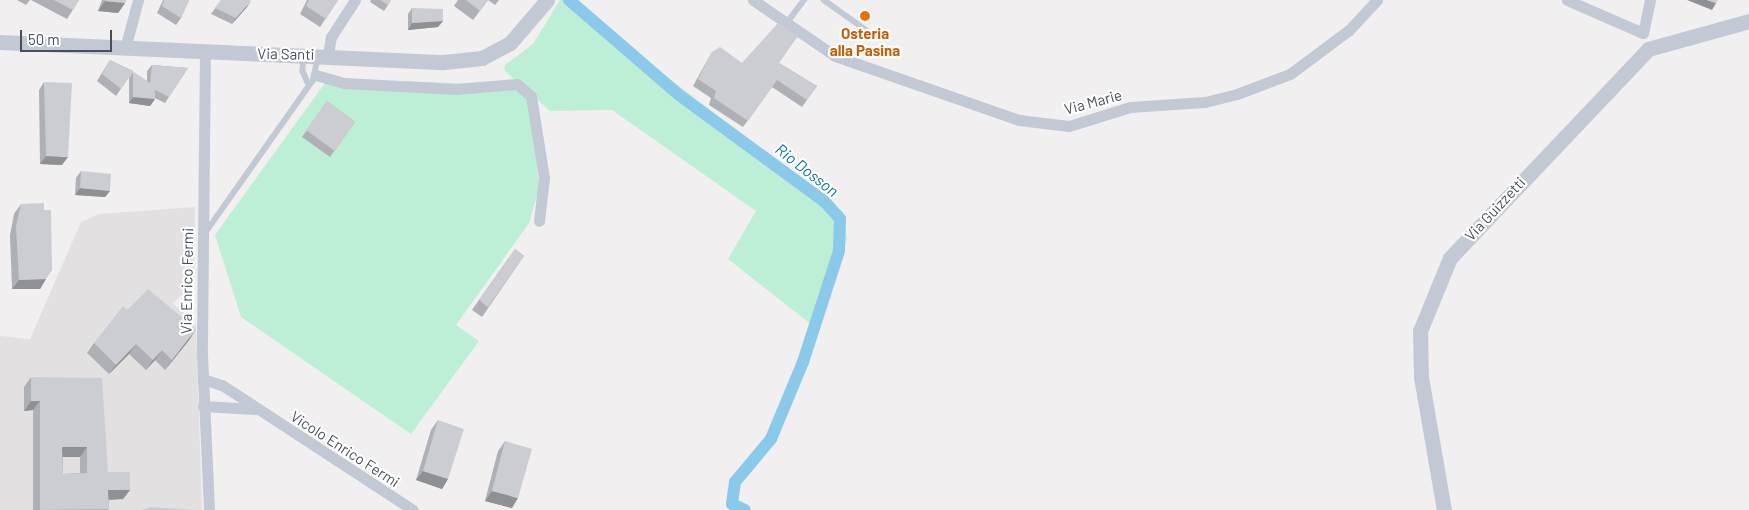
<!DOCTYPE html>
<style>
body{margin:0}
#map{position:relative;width:1749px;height:510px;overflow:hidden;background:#f1efef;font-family:Barlow,sans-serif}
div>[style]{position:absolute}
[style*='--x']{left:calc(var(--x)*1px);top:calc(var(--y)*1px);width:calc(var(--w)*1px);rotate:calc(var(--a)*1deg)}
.education>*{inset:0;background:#e2e0e1}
.green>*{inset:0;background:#bdefd7}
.canal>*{height:12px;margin:-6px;padding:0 6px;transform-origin:6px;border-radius:6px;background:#8bc9eb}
.service>*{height:5.5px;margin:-2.75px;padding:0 2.75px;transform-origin:2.75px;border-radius:2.75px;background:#c2c9d4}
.minor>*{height:11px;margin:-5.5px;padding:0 5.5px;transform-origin:5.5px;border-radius:5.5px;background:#c2c9d4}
.tertiary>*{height:15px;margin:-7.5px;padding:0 7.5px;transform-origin:7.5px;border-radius:7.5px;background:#c2c9d4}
.wall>*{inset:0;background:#afb0b5}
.shaded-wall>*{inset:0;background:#8f9094}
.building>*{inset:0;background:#cccdd3}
.dots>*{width:14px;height:14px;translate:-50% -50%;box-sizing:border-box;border:2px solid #fff;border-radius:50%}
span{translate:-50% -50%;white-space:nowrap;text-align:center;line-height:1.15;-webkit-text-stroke:4.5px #fff;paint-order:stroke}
.food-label{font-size:15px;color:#c56008;font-weight:700}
.street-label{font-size:15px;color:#474f5c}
.water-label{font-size:16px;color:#0d72a9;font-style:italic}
.scale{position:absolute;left:20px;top:30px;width:92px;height:22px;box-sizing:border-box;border:2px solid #474f5c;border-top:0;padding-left:6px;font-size:15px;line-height:18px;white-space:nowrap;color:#474f5c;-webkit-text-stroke:4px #fff;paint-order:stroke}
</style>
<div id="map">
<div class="education">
<div style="clip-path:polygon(195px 207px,194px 284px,173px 303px,196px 325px,202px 510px,0 510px,0 336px,30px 339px,81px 222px,100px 214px)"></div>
</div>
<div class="green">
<div style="clip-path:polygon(560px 0,567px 0,843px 212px,847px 239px,817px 329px,728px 259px,756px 211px,612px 110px,550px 111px,505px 71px,504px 66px,533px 44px)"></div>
<div style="clip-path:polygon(407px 81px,513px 86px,531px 98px,539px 189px,529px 223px,456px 325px,479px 341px,411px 434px,241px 317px,215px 235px,325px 83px,403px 88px)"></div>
</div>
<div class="canal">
<div style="--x:569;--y:0;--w:145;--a:40.8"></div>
<div style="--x:679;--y:95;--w:180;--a:36.2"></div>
<div style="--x:824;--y:201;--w:24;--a:48"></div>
<div style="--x:840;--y:219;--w:32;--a:92"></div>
<div style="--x:839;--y:251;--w:117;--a:108"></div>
<div style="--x:803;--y:362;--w:83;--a:112.6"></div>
<div style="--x:771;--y:439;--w:56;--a:129.9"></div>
<div style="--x:735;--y:482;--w:22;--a:98"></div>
<div style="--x:732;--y:504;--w:14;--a:25"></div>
</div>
<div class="service">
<div style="--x:824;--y:0;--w:55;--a:35.4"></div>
<div style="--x:786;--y:24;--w:30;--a:-53"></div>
<div style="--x:304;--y:56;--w:15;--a:94"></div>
<div style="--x:303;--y:71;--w:15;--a:67"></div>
<div style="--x:203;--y:236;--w:191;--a:-54.8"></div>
<div style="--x:313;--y:80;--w:24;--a:-78"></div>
</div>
<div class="minor">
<div style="--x:753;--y:0;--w:99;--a:34.3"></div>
<div style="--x:835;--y:56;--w:195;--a:19.2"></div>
<div style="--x:1019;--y:120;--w:50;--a:6.8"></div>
<div style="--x:1069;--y:126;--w:64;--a:-17.3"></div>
<div style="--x:1130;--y:107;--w:75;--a:-3.8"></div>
<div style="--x:1205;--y:102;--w:33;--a:-14"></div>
<div style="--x:1237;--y:94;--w:57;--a:-20.7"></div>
<div style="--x:1290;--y:74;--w:74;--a:-36.7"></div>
<div style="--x:1349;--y:30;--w:41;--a:-47"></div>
<div style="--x:1567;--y:0;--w:83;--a:23.5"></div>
<div style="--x:1643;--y:33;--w:34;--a:-78"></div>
<div style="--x:125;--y:48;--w:50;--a:-74.8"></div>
<div style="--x:205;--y:52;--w:303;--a:90.6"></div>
<div style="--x:202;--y:355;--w:155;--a:87.4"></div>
<div style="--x:328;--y:55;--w:18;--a:-81"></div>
<div style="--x:331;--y:37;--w:44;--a:-57"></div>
<div style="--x:316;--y:75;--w:29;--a:16"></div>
<div style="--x:344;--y:83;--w:112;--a:3.1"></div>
<div style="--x:456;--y:89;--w:61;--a:-4.7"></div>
<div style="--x:517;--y:84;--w:18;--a:41"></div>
<div style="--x:531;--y:96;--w:83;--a:81"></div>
<div style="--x:544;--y:178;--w:43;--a:96.6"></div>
<div style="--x:203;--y:379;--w:20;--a:18"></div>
<div style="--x:222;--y:385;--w:228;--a:33.2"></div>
<div style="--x:203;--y:406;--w:51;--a:3.4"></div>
</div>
<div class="tertiary">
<div style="--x:0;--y:42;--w:444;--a:2.6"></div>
<div style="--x:444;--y:62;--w:38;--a:-6"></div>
<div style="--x:482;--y:58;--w:32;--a:-28"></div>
<div style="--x:510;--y:43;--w:57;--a:-49.3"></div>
<div style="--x:1444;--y:510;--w:135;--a:-99.8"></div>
<div style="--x:1421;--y:377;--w:46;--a:-91.2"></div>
<div style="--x:1420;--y:331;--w:79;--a:-67.7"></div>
<div style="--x:1450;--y:258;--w:288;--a:-46.5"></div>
<div style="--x:1648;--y:49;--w:105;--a:-15.5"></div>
</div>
<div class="wall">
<div style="clip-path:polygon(17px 0,30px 0,26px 5px)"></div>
<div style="clip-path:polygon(31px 0,79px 0,67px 19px)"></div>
<div style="clip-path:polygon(102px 0,126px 0,125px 3px,118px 13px,98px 11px)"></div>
<div style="clip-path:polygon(163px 0,189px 0,181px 18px,176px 25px,157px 13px)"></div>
<div style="clip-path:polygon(221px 0,247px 7px,232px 24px,211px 14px)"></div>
<div style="clip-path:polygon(307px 0,338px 0,320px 27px,300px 14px)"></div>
<div style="clip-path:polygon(371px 0,391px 0,384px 11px,370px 2px)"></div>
<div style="clip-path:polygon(458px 0,488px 0,473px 20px,454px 6px)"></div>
<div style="clip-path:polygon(488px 0,499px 0,495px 5px)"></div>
<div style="clip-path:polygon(412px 8px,443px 21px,438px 27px,408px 30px,408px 14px)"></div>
<div style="clip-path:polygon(712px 52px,742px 63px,779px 63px,817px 86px,802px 107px,772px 87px,743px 127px,709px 105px,711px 98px,693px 86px,708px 59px)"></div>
<div style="clip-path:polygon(110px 60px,133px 71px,116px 96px,97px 81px)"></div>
<div style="clip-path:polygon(152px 65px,188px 68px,165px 103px,155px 98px,155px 99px,150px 106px,129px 103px,129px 78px,133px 72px,147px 81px,147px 71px)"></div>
<div style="clip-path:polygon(44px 82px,62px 165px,40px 164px,39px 90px)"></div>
<div style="clip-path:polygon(327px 101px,355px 122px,330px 157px,302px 137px)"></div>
<div style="clip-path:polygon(81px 171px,110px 191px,105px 197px,75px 195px,76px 178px)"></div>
<div style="clip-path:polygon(21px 204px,44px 210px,46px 279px,40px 289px,12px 289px,10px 235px,14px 214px)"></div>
<div style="clip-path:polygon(515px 249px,524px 256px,482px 317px,472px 310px)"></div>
<div style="clip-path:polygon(127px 310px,190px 339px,165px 370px,155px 360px,146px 370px,129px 354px,109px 374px,87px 353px,94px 343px)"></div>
<div style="clip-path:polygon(evenodd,31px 377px,108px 472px,130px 490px,123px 499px,109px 500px,108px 510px,33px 510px,33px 410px,24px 411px,24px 387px,31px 377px,63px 457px,80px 457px,80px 473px,63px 474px,63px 457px)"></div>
<div style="clip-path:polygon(438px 420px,448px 479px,442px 489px,416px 480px,431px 430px)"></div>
<div style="clip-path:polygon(505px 441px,512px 508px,485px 501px,498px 451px)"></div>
</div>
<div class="shaded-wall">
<div style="clip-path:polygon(1687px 0,1707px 0,1716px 3px,1712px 10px)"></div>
<div style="clip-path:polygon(105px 1px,125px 3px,118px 13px,98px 11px)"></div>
<div style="clip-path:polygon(251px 1px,247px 7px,232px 24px,236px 18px)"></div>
<div style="clip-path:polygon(443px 21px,438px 27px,408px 30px,412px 23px)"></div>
<div style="clip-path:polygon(133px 97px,155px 99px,150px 106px,129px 103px)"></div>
<div style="clip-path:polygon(46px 156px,68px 157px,62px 165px,40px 164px)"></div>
<div style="clip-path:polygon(80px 188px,110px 191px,105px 197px,75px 195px)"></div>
<div style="clip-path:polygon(46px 279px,40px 289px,12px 289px,19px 280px)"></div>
<div style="clip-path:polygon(196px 329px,190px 339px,165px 370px,172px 360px)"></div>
<div style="clip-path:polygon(136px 344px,129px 354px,109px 374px,116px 365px)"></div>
<div style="clip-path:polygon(162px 350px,155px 360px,146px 370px,153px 360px)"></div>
<div style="clip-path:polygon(31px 401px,40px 401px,33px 410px,24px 411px)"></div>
<div style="clip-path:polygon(62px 447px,87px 447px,80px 457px,56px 457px)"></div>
<div style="clip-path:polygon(423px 471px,448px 479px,442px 489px,416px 480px)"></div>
<div style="clip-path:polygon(108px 490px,130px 490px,123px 499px,102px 500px)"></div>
<div style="clip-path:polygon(492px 491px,518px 498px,512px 508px,485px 501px)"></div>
</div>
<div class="building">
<div style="clip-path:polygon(54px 0,79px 0,73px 10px)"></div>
<div style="clip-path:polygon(106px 0,126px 0,125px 3px,105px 1px)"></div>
<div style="clip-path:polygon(164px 0,189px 0,181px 18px,162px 6px)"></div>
<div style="clip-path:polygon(221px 0,249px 0,251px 1px,236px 18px,215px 8px)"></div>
<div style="clip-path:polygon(309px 0,338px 0,326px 19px,306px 6px)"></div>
<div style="clip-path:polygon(380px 0,391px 0,388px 5px)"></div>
<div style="clip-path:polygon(466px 0,488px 0,480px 11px)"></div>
<div style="clip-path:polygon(1707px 0,1718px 0,1716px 3px)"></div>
<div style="clip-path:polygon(412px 8px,443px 9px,443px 21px,412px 23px)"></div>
<div style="clip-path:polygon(778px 23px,798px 36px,779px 63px,817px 86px,807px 100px,777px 80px,748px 121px,714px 98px,716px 91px,698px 79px,712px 52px,720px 47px,742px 63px)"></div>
<div style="clip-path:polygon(110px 60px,133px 71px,121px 89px,102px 74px)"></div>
<div style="clip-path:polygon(152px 65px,188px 68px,169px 97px,155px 90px,155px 99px,133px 97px,133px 72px,150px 83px)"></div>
<div style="clip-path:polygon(44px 82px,72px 83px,68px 157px,46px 156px)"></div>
<div style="clip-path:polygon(327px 101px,355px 122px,335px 151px,306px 130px)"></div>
<div style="clip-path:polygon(81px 171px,111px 174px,110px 191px,80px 188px)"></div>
<div style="clip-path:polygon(44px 203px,44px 210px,51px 210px,52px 270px,46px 279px,19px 280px,16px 226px,21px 204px)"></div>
<div style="clip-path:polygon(515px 249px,524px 256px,488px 307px,479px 300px)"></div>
<div style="clip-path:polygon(148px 289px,196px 329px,172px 360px,162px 350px,153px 360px,136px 344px,116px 365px,94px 343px,123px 306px,127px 310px)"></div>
<div style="clip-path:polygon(evenodd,31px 377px,102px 378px,108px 472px,130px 472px,130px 490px,108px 490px,109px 509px,40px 510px,40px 401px,31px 401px,31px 377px,62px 447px,87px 447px,87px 473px,63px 474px,62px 447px)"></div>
<div style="clip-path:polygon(438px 420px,464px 429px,448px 479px,423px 471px)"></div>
<div style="clip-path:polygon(505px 441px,532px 449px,518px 498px,492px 491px)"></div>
<div style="clip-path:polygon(150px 507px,196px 510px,142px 510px)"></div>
</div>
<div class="dots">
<div style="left:865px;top:16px;background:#e8710a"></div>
</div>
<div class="food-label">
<span style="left:865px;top:42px">Osteria<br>alla Pasina</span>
</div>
<div class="street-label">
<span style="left:286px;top:54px;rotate:1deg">Via Santi</span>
<span style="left:1093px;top:102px;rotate:-15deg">Via Marie</span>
<span style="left:1495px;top:209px;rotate:-47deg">Via Guizzetti</span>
<span style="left:187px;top:281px;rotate:-89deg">Via Enrico Fermi</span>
<span style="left:345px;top:449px;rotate:33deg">Vicolo Enrico Fermi</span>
</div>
<div class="water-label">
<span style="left:807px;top:170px;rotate:38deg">Rio Dosson</span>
</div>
<div class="scale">50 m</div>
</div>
